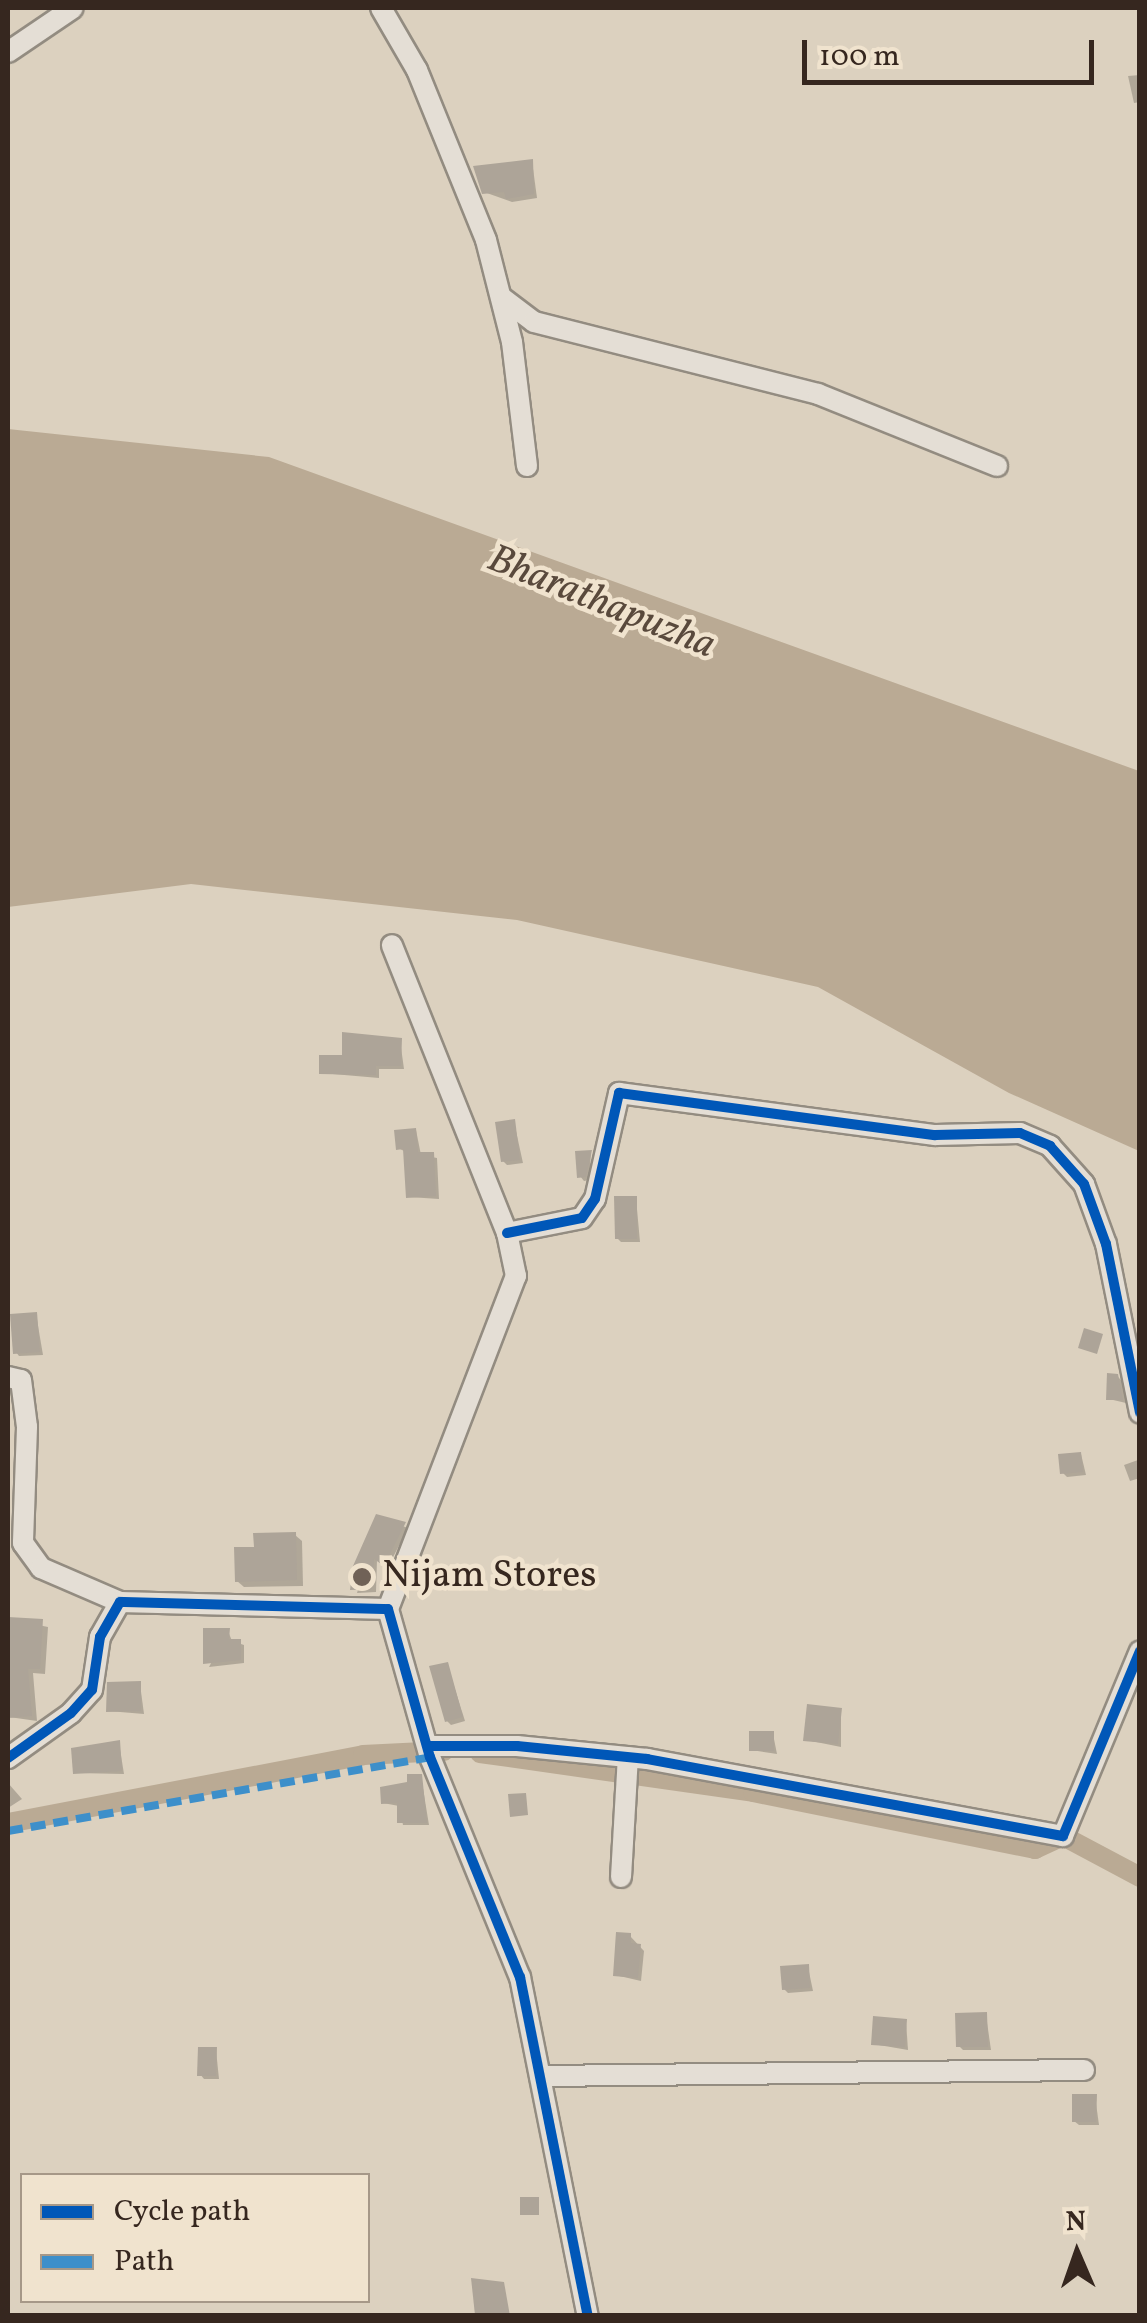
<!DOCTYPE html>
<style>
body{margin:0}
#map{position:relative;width:1147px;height:2323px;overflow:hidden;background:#dcd1bf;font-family:Vollkorn,serif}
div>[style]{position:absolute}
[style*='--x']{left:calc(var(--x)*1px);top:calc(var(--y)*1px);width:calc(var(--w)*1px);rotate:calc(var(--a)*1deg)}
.water>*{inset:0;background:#baaa94}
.shadow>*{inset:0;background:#0003}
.canal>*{height:20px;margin:-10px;padding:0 10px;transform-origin:10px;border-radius:10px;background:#baaa94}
.building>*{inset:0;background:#ada498}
.roads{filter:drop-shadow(2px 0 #938c81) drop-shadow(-2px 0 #938c81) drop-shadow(0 2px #938c81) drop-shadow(0 -2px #938c81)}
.minor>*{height:20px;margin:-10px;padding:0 10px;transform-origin:10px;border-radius:10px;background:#e4ded5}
.quiet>*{height:8px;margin-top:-4px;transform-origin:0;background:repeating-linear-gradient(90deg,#3d8fca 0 15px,transparent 0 23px)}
.cycleway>*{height:10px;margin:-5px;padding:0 5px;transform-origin:5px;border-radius:5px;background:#0057b8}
.dots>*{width:28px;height:28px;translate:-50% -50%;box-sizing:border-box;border:5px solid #f0e3ce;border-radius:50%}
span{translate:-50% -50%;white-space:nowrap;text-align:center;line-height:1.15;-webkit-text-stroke:9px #f0e3ce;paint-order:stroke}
.poi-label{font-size:38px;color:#36271f}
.left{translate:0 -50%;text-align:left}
.water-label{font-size:40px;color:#59493c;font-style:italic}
.frame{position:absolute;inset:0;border:10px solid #36271f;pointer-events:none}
.legend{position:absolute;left:20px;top:2173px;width:350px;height:130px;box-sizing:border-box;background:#f0e3ce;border:2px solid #a69888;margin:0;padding:12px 18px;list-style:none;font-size:30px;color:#36271f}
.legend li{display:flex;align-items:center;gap:20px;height:50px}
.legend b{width:50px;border:2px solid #a69888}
.north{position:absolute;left:1027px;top:2203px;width:100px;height:100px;-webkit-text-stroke:8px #f0e3ce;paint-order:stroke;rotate:358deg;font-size:28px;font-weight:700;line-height:40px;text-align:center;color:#36271f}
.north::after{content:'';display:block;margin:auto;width:35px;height:45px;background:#36271f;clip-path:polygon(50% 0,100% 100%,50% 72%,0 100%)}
.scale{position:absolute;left:802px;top:40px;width:292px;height:45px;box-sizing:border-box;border:5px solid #36271f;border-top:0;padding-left:12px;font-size:30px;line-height:35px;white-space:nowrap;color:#36271f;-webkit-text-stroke:8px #f0e3ce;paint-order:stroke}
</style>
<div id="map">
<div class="water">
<div style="clip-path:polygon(8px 429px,269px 457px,1139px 771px,1139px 1151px,1009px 1093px,818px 987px,517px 920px,191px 884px,8px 907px)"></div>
</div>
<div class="shadow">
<div style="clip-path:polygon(1140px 75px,1140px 102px,1134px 103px,1128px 76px)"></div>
<div style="clip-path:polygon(532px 161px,537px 198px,512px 202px,484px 192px)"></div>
<div style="clip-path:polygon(400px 1040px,404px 1069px,379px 1069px,379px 1078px,321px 1073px,345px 1057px)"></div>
<div style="clip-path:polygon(514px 1122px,523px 1163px,507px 1165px,503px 1161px)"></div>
<div style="clip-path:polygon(416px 1130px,421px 1155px,437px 1158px,439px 1199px,409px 1197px,406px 1152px,398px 1148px)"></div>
<div style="clip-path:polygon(591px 1153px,589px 1180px,584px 1181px,580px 1176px)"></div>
<div style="clip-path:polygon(636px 1198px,640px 1242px,621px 1242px,617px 1238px)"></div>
<div style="clip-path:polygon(36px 1314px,43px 1355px,19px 1356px,16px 1352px)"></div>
<div style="clip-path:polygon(1117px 1376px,1121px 1380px,1126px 1403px,1109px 1399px)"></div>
<div style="clip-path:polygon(1081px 1454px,1086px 1475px,1067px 1477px,1063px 1473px)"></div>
<div style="clip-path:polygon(1138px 1460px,1140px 1478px,1130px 1481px,1124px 1465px)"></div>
<div style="clip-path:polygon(378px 1517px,408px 1528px,388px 1567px,377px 1560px,376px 1592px,357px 1593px)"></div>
<div style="clip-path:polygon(295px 1535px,302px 1541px,303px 1586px,244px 1587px,237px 1581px,256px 1550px)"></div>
<div style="clip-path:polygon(9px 1619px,48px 1627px,45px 1674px,33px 1673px,37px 1721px,9px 1717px)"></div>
<div style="clip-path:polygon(228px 1631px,232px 1641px,244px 1645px,244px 1663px,209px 1667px)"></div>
<div style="clip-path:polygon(447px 1664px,465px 1721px,451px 1725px,447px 1721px)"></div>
<div style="clip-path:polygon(140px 1684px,144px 1714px,108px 1711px)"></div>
<div style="clip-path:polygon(841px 1710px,841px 1747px,806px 1740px)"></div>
<div style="clip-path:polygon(773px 1734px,777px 1754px,751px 1750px)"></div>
<div style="clip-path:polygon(119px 1743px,124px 1774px,75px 1773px)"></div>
<div style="clip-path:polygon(421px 1776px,429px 1825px,403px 1825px,399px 1806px,383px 1803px)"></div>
<div style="clip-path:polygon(8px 1783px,22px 1799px,8px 1808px)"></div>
<div style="clip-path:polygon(630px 1936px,644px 1951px,641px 1981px,615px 1975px)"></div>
<div style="clip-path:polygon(808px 1967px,813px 1991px,788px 1993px,784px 1989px)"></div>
<div style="clip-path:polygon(986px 2015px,991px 2050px,963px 2050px,959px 2046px)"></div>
<div style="clip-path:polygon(906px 2021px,908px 2050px,873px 2044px)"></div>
<div style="clip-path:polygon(216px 2050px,219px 2079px,204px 2079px,200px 2074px)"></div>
<div style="clip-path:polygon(1095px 2096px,1099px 2125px,1079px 2125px,1074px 2121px)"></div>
</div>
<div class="canal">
<div style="--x:480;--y:1753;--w:276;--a:8.1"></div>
<div style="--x:753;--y:1792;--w:288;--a:11.4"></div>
<div style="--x:1035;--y:1849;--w:31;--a:-25"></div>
<div style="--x:1063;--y:1836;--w:87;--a:28"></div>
<div style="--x:8;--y:1823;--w:361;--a:-10.8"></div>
<div style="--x:363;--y:1755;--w:81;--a:-2.8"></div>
</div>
<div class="building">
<div style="clip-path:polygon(533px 159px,534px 194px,506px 199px,504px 192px,482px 194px,473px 166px)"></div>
<div style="clip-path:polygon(342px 1032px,402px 1038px,401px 1066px,376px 1066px,376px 1075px,319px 1074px,319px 1055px,342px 1055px)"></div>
<div style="clip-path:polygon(515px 1119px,520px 1160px,501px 1162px,495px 1122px)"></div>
<div style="clip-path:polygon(416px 1128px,418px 1152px,434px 1152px,436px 1196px,406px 1198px,403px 1149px,396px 1150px,394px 1130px)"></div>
<div style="clip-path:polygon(592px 1150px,586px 1177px,577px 1178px,575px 1151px)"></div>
<div style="clip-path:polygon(614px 1196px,637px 1196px,637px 1239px,615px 1239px)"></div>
<div style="clip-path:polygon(37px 1312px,40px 1352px,13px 1354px,10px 1314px)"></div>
<div style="clip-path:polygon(1084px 1328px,1103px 1334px,1097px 1354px,1078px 1348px)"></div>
<div style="clip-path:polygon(1107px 1373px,1118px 1374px,1123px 1400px,1106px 1400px)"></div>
<div style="clip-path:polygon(1081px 1452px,1083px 1472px,1060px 1474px,1058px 1454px)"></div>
<div style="clip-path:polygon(376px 1514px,406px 1522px,384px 1566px,374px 1559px,372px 1589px,350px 1590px,353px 1566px)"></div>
<div style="clip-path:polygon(296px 1532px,297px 1580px,235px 1582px,234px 1547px,254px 1547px,253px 1533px)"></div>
<div style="clip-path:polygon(8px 1617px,43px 1619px,40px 1669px,28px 1669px,32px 1716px,8px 1718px)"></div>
<div style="clip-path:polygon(203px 1628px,230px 1628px,229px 1639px,241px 1639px,241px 1660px,203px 1664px)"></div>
<div style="clip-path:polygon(448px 1662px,463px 1717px,445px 1722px,429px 1666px)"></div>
<div style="clip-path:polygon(141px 1681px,141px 1711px,106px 1712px,107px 1682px)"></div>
<div style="clip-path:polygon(807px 1704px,842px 1708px,838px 1744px,803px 1741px)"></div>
<div style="clip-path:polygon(749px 1731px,774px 1731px,774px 1751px,749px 1751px)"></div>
<div style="clip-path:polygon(120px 1740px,122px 1771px,73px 1774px,71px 1748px)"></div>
<div style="clip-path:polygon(407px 1774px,422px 1774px,427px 1823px,397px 1823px,397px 1803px,381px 1804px,380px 1787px,407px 1782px)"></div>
<div style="clip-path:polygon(526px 1793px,528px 1815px,510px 1817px,508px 1794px)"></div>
<div style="clip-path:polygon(616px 1932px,631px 1933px,631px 1943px,641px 1944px,638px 1978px,613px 1976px)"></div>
<div style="clip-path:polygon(809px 1964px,810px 1988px,782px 1990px,780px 1966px)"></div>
<div style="clip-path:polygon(987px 2012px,988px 2047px,956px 2047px,955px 2013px)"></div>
<div style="clip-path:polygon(873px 2016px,907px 2019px,905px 2047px,871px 2045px)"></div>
<div style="clip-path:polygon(198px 2047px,217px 2047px,216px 2076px,197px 2076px)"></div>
<div style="clip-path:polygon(1072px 2094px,1097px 2094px,1096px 2122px,1072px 2122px)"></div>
<div style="clip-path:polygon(520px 2197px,539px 2197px,539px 2215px,520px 2215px)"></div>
<div style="clip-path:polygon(471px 2278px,504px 2282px,510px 2316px,475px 2315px)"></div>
</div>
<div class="roads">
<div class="minor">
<div style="--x:381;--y:8;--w:72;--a:59.9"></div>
<div style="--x:417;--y:70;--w:183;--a:67.9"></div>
<div style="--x:486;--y:240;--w:105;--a:75.7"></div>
<div style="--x:512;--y:342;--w:125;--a:83.1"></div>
<div style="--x:8;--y:52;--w:78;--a:-34.1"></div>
<div style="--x:501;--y:297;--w:41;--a:37.1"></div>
<div style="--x:534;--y:322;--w:293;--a:14.2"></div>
<div style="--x:818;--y:394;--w:193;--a:21.9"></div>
<div style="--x:507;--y:1233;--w:76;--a:-11.3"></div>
<div style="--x:582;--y:1218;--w:23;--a:-56"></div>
<div style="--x:595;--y:1199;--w:109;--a:-77.2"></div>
<div style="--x:619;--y:1093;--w:319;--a:7.6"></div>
<div style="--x:935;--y:1135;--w:85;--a:-1.3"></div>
<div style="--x:1020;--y:1133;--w:33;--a:23"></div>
<div style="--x:1050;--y:1146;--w:51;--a:48.2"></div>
<div style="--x:1084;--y:1184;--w:64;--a:69.9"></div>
<div style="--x:1106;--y:1244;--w:172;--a:78.6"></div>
<div style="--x:8;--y:1377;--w:13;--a:13"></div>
<div style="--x:21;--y:1380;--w:47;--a:82.7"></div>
<div style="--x:27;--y:1427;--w:116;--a:92"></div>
<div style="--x:23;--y:1543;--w:31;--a:54"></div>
<div style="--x:41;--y:1568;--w:86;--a:23.3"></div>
<div style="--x:388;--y:1609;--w:357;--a:-69"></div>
<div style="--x:516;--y:1276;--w:44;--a:-101.8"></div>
<div style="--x:507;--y:1233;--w:310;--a:-111.8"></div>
<div style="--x:428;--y:1746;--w:89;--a:0"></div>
<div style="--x:517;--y:1746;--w:131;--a:5.7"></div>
<div style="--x:647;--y:1759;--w:423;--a:10.5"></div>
<div style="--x:1063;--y:1836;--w:200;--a:-67.4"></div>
<div style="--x:8;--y:1758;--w:77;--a:-35.5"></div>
<div style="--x:71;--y:1713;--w:31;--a:-48"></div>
<div style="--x:92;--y:1690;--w:54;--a:-81.4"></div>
<div style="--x:100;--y:1637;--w:40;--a:-60.3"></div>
<div style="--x:120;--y:1602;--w:268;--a:1.5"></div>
<div style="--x:388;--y:1609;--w:154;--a:74.2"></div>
<div style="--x:430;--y:1757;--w:238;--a:67.8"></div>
<div style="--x:520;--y:1977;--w:346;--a:78.7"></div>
<div style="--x:621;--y:1877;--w:120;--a:-86.7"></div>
<div style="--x:540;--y:2076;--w:544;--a:-0.63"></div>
</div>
</div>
<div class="quiet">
<div style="--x:8;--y:1831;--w:428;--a:-9.9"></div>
</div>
<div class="cycleway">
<div style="--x:507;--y:1233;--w:76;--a:-11.3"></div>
<div style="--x:582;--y:1218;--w:23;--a:-56"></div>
<div style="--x:595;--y:1199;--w:109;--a:-77.2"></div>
<div style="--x:619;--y:1093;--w:319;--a:7.6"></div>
<div style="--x:935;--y:1135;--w:85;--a:-1.3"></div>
<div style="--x:1020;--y:1133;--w:33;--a:23"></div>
<div style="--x:1050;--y:1146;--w:51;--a:48.2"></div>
<div style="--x:1084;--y:1184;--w:64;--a:69.9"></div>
<div style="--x:1106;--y:1244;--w:172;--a:78.6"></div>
<div style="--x:428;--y:1746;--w:89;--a:0"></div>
<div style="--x:517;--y:1746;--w:131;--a:5.7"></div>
<div style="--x:647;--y:1759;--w:423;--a:10.5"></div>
<div style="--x:1063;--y:1836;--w:200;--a:-67.4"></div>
<div style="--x:8;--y:1758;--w:77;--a:-35.5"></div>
<div style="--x:71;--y:1713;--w:31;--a:-48"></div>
<div style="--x:92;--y:1690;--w:54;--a:-81.4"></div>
<div style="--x:100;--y:1637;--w:40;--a:-60.3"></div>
<div style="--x:120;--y:1602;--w:268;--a:1.5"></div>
<div style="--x:388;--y:1609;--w:154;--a:74.2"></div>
<div style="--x:430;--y:1757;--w:238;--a:67.8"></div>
<div style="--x:520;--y:1977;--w:346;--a:78.7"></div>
</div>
<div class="dots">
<div style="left:362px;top:1577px;background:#706257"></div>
</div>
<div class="poi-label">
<span class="left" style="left:382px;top:1577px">Nijam Stores</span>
</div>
<div class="water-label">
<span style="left:601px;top:603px;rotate:22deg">Bharathapuzha</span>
</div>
<div class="frame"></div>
<ul class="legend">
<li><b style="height:12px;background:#0057b8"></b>Cycle path</li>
<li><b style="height:12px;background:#3d8fca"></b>Path</li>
</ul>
<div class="north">N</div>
<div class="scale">100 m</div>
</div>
